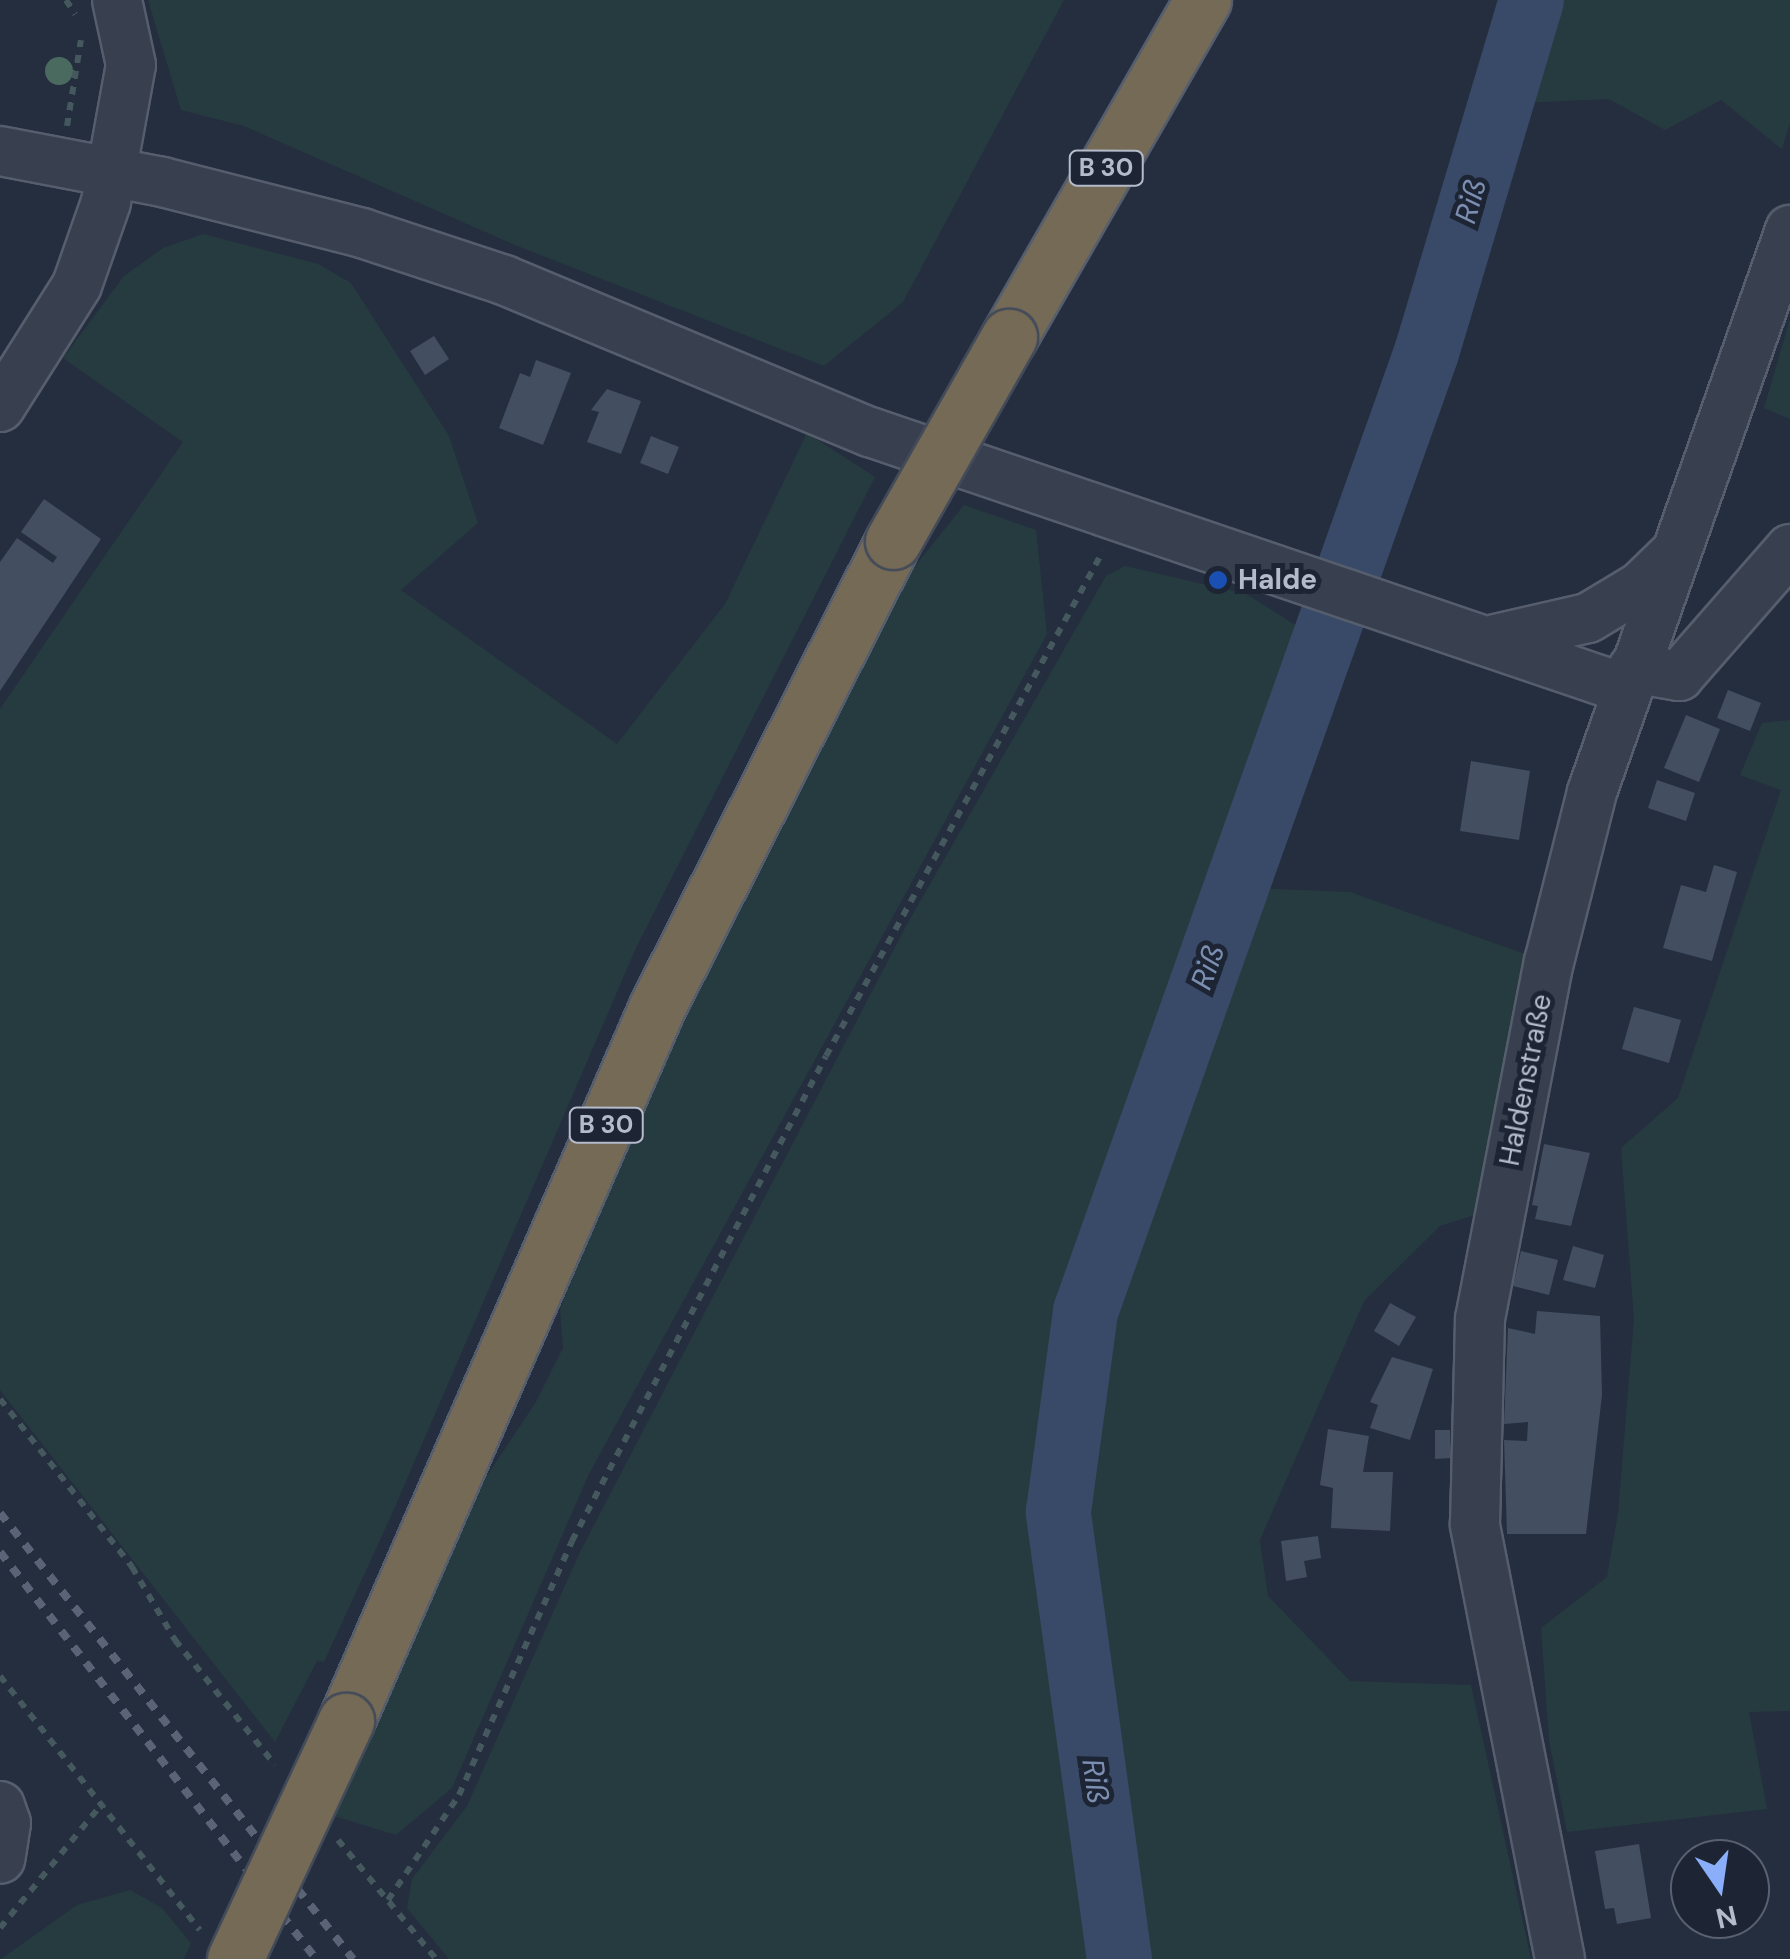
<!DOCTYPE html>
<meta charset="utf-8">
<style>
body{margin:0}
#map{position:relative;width:1790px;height:1959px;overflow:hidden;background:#242e3f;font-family:"DM Sans",sans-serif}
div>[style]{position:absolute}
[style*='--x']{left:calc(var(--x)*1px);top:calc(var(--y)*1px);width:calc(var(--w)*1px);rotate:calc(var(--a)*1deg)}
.green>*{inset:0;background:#263b40}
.river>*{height:65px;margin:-32.5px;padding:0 32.5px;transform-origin:32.5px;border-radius:32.5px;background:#394a68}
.building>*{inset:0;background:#434e61}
.path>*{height:6px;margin-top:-3px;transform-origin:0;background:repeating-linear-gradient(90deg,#44585d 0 8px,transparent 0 16px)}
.roads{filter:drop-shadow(2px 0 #565e6d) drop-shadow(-2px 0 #565e6d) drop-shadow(0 2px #565e6d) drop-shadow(0 -2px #565e6d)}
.minor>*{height:48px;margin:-24px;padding:0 24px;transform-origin:24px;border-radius:24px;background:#38404f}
.highway>*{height:55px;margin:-27.5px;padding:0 27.5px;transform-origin:27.5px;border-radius:27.5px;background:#756a55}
.rail>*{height:8px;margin-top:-4px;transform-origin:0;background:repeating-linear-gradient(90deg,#5a6476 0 10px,transparent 0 20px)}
.bridges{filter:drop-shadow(2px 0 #434b5a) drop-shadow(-2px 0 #434b5a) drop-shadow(0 2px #434b5a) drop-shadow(0 -2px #434b5a)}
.highway-bridge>*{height:55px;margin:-27.5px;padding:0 27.5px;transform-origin:27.5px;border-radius:27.5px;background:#756a55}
.trees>*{width:28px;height:28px;margin:-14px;border-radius:50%;background:#4b6a5f}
.dots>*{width:28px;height:28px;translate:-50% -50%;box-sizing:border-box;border:5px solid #1d2534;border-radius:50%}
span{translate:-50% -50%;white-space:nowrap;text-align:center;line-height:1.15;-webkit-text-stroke:10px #1d2534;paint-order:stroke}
.shield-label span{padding:2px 8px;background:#1d2534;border:2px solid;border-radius:8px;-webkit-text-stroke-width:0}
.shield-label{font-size:25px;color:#b4bbca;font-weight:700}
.poi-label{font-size:28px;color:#b4bbca;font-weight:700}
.left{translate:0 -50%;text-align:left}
.street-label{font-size:28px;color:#b4bbca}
.water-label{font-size:30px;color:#7c8fb2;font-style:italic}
.north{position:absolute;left:1670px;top:1839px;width:100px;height:100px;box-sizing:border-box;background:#1d2534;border:2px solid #596170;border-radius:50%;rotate:167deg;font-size:28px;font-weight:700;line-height:40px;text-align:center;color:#b4bbca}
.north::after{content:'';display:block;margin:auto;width:35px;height:45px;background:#8aaef9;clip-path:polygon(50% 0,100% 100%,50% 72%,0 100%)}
</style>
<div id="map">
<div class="green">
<div style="clip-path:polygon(148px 0,1064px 0,903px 302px,824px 366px,515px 245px,244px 126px,181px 110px)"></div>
<div style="clip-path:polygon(1546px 0,1790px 0,1790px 123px,1782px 149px,1721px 100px,1665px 130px,1609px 99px,1521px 103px)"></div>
<div style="clip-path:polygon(203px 234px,318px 264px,351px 283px,449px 436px,478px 523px,401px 590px,617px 744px,725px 604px,807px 433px,875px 477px,636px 948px,391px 1516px,324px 1662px,317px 1661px,275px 1742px,0 1390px,0 709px,183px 442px,63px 358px,124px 276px,163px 248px)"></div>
<div style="clip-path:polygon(1790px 319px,1790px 419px,1764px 408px)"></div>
<div style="clip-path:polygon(964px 505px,1036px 530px,1047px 634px,589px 1474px,452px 1788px,396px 1835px,334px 1816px,478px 1489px,536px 1402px,563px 1348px,560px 1309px,687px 995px,915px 566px)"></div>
<div style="clip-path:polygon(1125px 566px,1246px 594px,1297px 626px,1204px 886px,1350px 892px,1528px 955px,1487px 1211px,1440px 1226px,1364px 1301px,1260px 1540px,1268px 1596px,1350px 1681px,1471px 1685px,1531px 1959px,449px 1959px,407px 1908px,412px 1879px,467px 1806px,580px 1552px,905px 928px,1106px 576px)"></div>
<div style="clip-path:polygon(1790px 720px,1790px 1711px,1749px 1712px,1767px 1809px,1567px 1832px,1549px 1740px,1541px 1628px,1607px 1577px,1618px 1513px,1634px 1319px,1621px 1148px,1678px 1098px,1781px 790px,1740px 775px,1762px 723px)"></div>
<div style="clip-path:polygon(130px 1890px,162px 1908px,191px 1943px,184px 1959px,1px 1959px,77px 1905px)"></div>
</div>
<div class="river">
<div style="--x:1119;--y:1959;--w:452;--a:-97.8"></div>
<div style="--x:1058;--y:1511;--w:202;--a:-82.3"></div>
<div style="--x:1085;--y:1311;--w:1018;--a:-70.43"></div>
<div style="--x:1426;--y:352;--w:367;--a:-73.4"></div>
</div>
<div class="building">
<div style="clip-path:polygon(434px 336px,449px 359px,425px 375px,410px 351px)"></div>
<div style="clip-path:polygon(536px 360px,571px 373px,543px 445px,499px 428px,520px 373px,530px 377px)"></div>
<div style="clip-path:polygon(607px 389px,641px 401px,621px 454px,587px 442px,599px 412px,591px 410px)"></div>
<div style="clip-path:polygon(651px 436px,679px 447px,668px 474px,640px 463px)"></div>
<div style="clip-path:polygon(44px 499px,101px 539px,0 691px,0 562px,17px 538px,53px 563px,57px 557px,21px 532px)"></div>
<div style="clip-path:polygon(1728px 690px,1761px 703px,1750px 731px,1717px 718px)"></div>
<div style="clip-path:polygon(1686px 715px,1720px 729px,1699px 782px,1664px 768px)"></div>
<div style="clip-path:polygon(1471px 761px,1530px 771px,1519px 840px,1460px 831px)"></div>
<div style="clip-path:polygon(1657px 780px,1695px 793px,1686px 821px,1648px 808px)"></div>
<div style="clip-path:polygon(1714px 865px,1737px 872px,1712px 961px,1663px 948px,1681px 885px,1706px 892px)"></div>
<div style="clip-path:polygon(1634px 1007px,1681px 1020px,1669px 1063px,1622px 1049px)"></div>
<div style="clip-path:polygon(1544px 1144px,1590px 1153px,1571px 1226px,1535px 1219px,1538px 1206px,1532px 1205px)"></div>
<div style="clip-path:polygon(1573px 1246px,1604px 1255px,1595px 1288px,1563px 1280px)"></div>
<div style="clip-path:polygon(1521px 1251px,1558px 1260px,1549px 1295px,1513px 1286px)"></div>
<div style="clip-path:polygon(1390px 1303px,1416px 1317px,1399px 1346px,1374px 1331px)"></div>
<div style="clip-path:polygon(1537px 1311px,1600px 1316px,1602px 1395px,1586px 1534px,1507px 1534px,1504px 1440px,1527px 1441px,1528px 1422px,1504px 1424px,1508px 1328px,1535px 1334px)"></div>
<div style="clip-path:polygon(1392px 1357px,1433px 1369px,1410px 1440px,1370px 1428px,1378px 1405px,1370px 1402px)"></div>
<div style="clip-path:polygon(1328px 1429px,1369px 1436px,1363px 1472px,1393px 1472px,1390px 1531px,1331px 1528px,1333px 1488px,1320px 1485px)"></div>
<div style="clip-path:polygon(1435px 1430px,1450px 1430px,1451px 1458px,1435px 1459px)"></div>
<div style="clip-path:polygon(1318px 1536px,1321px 1558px,1304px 1561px,1307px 1577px,1286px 1581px,1281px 1541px)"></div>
<div style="clip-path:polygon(1639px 1844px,1651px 1918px,1617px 1924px,1614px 1908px,1605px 1909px,1595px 1851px)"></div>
</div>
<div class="path">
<div style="--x:66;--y:0;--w:17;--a:57"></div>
<div style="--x:67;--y:126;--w:87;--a:-80.8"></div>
<div style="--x:0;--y:1399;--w:214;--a:51.8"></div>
<div style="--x:132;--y:1567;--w:85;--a:59.5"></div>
<div style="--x:175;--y:1640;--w:160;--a:51.3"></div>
<div style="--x:0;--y:1676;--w:323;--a:51.8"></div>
<div style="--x:338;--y:1840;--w:154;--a:50.5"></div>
<div style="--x:388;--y:1900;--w:127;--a:-55.9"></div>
<div style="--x:459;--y:1795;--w:278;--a:-66"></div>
<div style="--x:572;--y:1541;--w:547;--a:-62.36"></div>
<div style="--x:826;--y:1056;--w:576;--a:-61.25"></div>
<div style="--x:0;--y:1928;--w:159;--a:-50.6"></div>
</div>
<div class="roads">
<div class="minor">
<div style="--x:0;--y:151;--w:165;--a:10.8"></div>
<div style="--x:162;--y:182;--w:206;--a:14.3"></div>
<div style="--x:362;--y:233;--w:150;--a:18.3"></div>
<div style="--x:504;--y:280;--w:396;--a:22.6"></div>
<div style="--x:870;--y:432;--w:798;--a:18.78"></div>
<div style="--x:0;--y:407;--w:144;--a:-57.7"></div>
<div style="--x:77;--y:285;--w:88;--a:-70.7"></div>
<div style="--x:106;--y:202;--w:139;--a:-79.7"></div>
<div style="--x:131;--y:65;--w:66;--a:-102.2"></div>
<div style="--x:1496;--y:639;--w:94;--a:-12.9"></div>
<div style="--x:1588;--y:618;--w:62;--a:-31.1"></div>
<div style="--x:1641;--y:586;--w:45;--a:-44.1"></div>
<div style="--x:1633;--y:668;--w:47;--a:9.9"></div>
<div style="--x:1679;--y:676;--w:169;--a:-48.8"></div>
<div style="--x:0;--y:1806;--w:18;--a:71"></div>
<div style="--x:6;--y:1823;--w:36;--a:99"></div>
<div style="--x:1560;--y:1959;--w:443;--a:-101.1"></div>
<div style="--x:1475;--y:1524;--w:205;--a:-88.6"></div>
<div style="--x:1480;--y:1319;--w:364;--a:-79.1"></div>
<div style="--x:1549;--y:962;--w:175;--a:-75.8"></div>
<div style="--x:1592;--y:792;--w:596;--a:-70.59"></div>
</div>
<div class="highway">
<div style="--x:1009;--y:337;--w:389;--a:-60.1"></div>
<div style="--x:346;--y:1721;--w:779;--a:-66.46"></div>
<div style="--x:657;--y:1007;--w:522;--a:-63.14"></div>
</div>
</div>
<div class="rail">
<div style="--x:0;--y:1513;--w:569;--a:51.64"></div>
<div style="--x:0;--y:1552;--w:515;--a:52.17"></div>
</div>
<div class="bridges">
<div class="highway-bridge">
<div style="--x:893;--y:541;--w:235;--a:-60.4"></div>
<div style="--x:235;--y:1959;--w:263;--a:-65"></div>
</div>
</div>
<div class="trees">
<div style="left:59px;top:71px"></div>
</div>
<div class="dots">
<div style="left:1218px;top:580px;background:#1a4fb4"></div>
</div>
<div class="shield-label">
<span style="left:1106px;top:168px">B 30</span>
<span style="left:606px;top:1125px">B 30</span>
</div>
<div class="poi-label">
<span class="left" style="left:1238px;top:580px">Halde</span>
</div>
<div class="street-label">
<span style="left:1526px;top:1080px;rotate:-79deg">Haldenstraße</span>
</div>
<div class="water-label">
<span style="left:1471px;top:201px;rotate:-74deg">Riß</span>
<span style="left:1208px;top:967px;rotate:-70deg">Riß</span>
<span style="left:1095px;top:1781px;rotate:82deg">Riß</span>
</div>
<div class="north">N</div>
</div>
